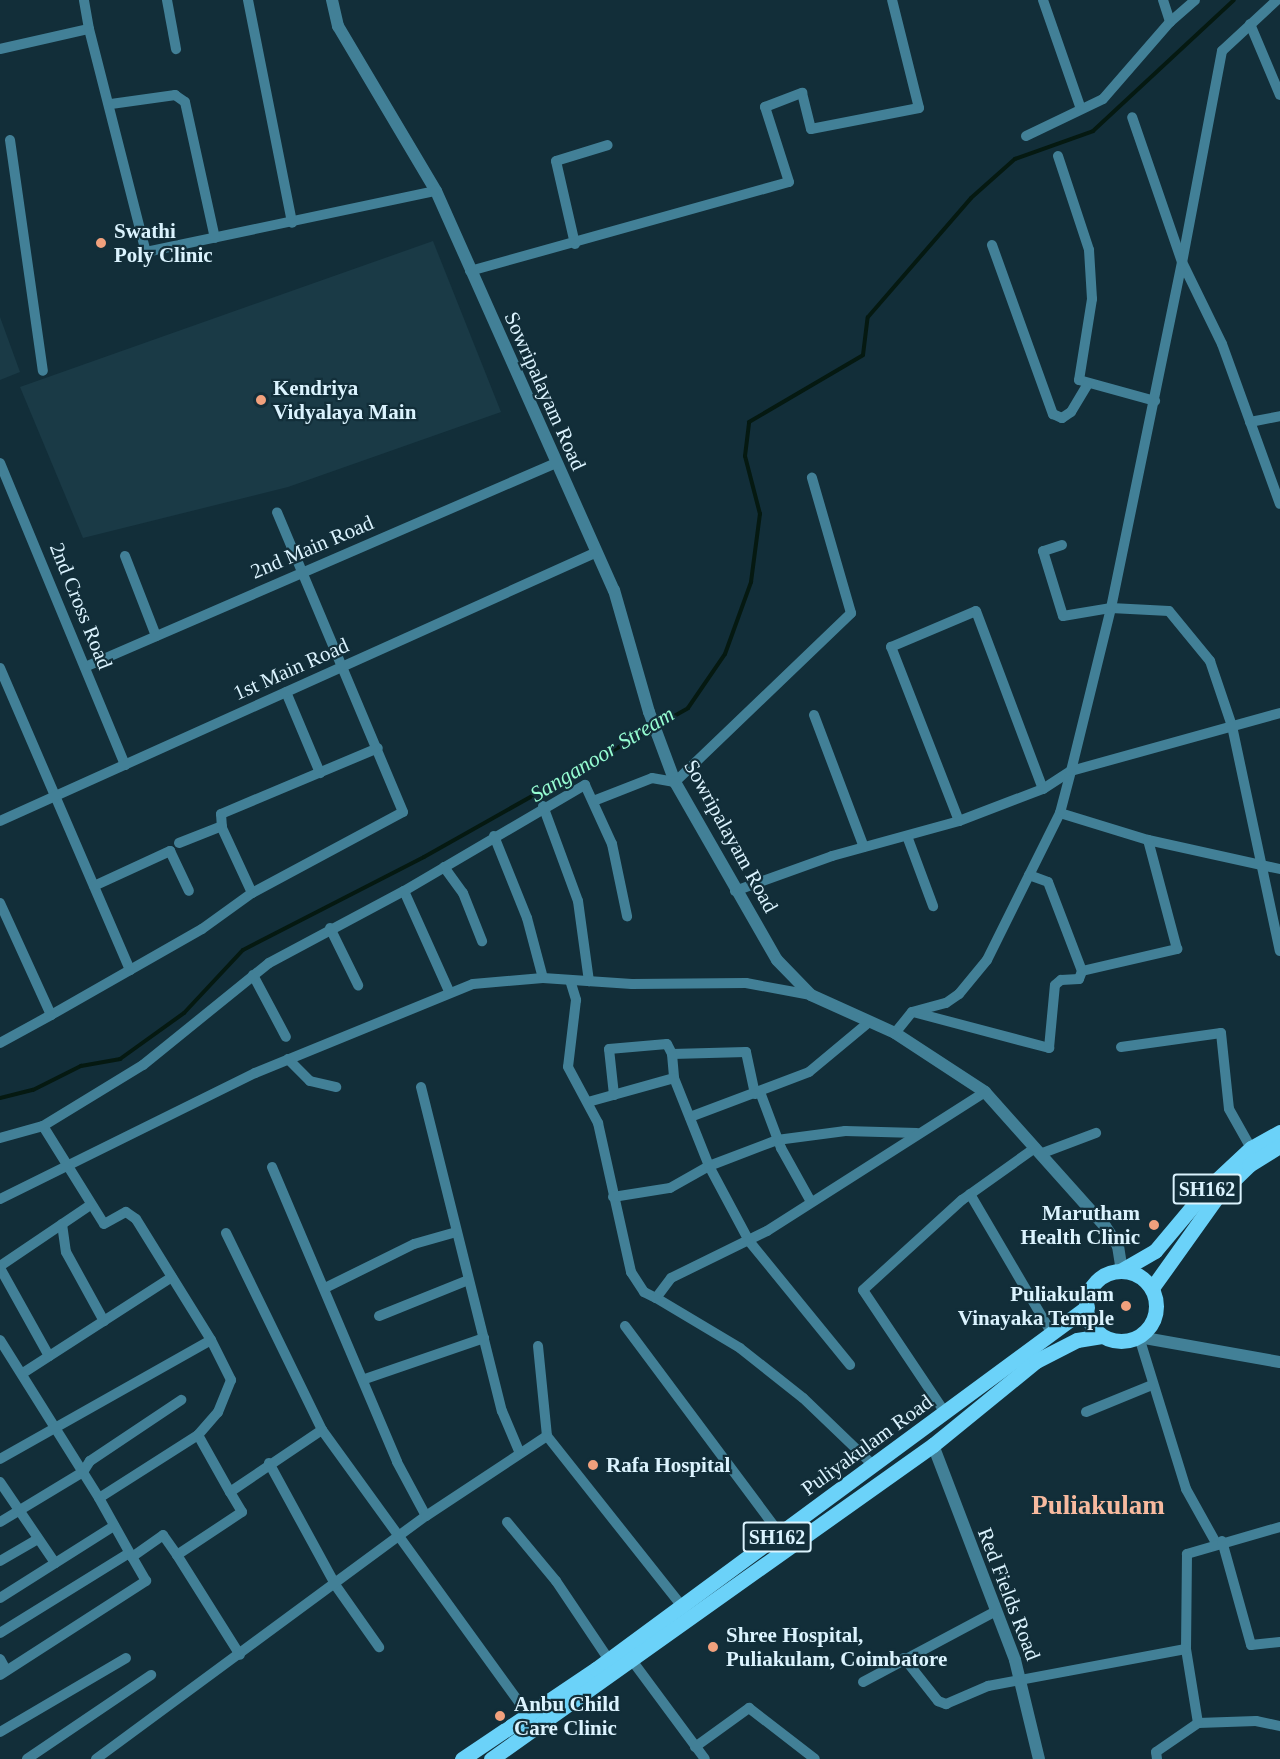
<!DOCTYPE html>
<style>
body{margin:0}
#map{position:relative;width:1280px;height:1759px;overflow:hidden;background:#122e39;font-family:Georgia,serif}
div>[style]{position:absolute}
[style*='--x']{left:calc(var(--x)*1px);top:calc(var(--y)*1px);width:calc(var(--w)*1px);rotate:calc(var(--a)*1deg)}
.built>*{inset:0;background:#1a3a46}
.stream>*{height:4px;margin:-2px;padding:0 2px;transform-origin:2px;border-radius:2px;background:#051911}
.minor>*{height:10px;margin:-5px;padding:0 5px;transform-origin:5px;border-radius:5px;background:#428097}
.tertiary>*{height:12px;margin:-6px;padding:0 6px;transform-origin:6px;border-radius:6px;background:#428097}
.primary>*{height:15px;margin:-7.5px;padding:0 7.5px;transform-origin:7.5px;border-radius:7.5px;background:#6bd2f9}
.primary>.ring{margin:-7.5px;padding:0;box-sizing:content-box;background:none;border:15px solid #6bd2f9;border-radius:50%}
.dots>*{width:16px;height:16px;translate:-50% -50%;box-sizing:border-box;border:3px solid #122e39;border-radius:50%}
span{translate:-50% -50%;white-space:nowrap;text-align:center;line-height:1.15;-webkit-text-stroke:4.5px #122e39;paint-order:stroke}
.shield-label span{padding:2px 4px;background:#122e39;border:2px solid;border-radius:4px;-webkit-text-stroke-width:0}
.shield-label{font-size:20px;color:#dbf3fe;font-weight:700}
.poi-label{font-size:21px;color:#dbf3fe;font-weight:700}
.left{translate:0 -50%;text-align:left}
.right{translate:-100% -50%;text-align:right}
.street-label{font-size:21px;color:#dbf3fe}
.water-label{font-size:22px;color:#96fdd2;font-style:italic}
.district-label{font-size:27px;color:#f7ba9f;font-weight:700}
</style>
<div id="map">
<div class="built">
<div style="clip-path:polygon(433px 241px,501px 412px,288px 487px,83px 538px,20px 387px)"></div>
<div style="clip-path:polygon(0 317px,20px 372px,0 380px)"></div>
</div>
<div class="stream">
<div style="--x:0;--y:1098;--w:34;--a:-14"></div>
<div style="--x:33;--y:1090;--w:54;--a:-26.6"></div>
<div style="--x:81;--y:1066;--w:40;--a:-10"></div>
<div style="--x:120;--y:1059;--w:79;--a:-35.7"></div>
<div style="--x:184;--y:1013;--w:86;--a:-46.9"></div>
<div style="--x:243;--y:950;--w:203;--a:-27.2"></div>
<div style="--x:424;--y:857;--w:303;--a:-29.4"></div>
<div style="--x:688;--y:708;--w:65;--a:-55.6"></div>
<div style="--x:725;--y:654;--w:77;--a:-70.1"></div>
<div style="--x:751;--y:582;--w:69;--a:-82.5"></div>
<div style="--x:760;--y:514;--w:60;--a:-104.5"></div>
<div style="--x:745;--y:456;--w:34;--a:-83"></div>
<div style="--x:749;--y:422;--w:132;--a:-30.4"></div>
<div style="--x:863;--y:355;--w:38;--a:-83"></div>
<div style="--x:868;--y:317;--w:157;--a:-49.1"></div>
<div style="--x:971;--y:198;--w:59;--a:-41.6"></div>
<div style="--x:1015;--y:159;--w:83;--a:-19.7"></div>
<div style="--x:1093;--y:131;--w:192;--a:-42.9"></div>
</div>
<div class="minor">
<div style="--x:167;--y:0;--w:50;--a:79.6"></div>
<div style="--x:248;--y:0;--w:227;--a:78.8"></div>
<div style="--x:1043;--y:0;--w:115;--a:70.8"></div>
<div style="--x:1163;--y:0;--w:23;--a:72"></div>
<div style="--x:1277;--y:0;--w:75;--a:137.2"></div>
<div style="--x:1222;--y:51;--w:215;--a:100.7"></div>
<div style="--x:1182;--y:262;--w:91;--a:64"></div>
<div style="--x:1222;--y:344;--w:170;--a:70.1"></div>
<div style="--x:1250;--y:24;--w:77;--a:67.1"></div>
<div style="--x:89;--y:29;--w:230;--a:75.7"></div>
<div style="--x:146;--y:252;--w:296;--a:-11.9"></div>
<div style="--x:0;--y:49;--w:91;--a:-12.7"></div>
<div style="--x:89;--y:29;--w:29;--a:-100"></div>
<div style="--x:111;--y:104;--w:65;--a:-8"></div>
<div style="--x:175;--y:95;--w:12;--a:35"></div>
<div style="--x:185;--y:102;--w:139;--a:77.6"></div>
<div style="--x:1026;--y:136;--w:85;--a:-25.7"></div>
<div style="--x:1103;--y:99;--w:102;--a:-49"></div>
<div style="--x:1170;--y:22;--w:33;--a:-41"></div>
<div style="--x:10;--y:140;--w:233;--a:81.9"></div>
<div style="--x:1058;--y:156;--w:99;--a:71.7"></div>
<div style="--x:1089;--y:250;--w:49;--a:86.5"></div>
<div style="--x:1092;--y:299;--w:82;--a:99.1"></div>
<div style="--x:1079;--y:380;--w:79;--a:15.4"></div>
<div style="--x:575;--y:244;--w:85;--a:-102.9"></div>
<div style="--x:556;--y:161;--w:54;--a:-17.1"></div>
<div style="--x:992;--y:245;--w:180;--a:70.2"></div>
<div style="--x:1053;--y:414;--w:10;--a:24"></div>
<div style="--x:1062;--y:418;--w:11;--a:-34"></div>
<div style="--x:1071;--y:412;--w:31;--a:-59"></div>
<div style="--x:470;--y:271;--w:331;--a:-15.6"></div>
<div style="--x:789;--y:182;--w:79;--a:-107.7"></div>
<div style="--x:765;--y:107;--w:40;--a:-21"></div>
<div style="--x:802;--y:93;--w:37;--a:76"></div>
<div style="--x:811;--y:129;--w:110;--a:-11"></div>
<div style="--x:919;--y:108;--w:111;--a:-104"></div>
<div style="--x:1250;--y:422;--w:31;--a:-11"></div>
<div style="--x:0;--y:463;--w:327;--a:67.5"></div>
<div style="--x:1062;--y:545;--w:20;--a:162"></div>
<div style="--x:1043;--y:551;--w:68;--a:72.9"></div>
<div style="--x:1063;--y:616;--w:49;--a:-9.5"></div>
<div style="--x:1111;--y:608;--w:58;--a:3"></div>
<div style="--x:1169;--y:611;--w:65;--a:50.6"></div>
<div style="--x:1210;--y:661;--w:69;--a:71.3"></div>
<div style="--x:1232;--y:726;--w:230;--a:78"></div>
<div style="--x:125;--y:556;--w:86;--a:68.8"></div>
<div style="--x:85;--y:667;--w:513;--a:-23.42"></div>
<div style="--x:0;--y:668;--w:329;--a:66.7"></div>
<div style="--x:286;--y:692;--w:88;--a:67.2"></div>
<div style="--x:814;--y:715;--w:141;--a:69.3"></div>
<div style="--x:596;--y:800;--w:60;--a:-21.4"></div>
<div style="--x:652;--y:778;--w:23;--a:10"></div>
<div style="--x:675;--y:782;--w:244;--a:-43.8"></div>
<div style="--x:851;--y:613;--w:141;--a:-106.1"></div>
<div style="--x:543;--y:806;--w:101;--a:69.8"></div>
<div style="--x:578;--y:901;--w:81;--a:82.2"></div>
<div style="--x:1060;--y:813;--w:92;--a:17.1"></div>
<div style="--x:1148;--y:840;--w:135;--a:12.4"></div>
<div style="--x:0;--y:821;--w:655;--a:-24.26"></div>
<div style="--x:959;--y:821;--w:187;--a:-111.3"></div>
<div style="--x:891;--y:647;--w:92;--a:-23"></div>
<div style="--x:976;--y:611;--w:190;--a:69.4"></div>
<div style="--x:494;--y:836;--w:88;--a:68.1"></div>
<div style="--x:527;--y:918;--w:62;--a:75.1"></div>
<div style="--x:907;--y:836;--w:75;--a:69.6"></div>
<div style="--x:179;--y:843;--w:46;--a:-21.6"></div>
<div style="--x:444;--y:867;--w:32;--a:54"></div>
<div style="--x:463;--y:893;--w:52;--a:68.4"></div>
<div style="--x:1029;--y:875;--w:20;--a:20"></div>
<div style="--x:1048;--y:882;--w:95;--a:69.1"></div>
<div style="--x:1082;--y:971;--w:98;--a:-13"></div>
<div style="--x:1177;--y:949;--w:113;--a:-104.9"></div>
<div style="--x:94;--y:886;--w:84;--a:-24.7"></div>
<div style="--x:170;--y:851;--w:44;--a:64.6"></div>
<div style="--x:404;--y:891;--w:110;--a:65.8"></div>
<div style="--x:735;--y:891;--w:103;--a:-19.8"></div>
<div style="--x:832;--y:856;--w:132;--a:-15.4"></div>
<div style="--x:959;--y:821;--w:90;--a:-20.9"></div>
<div style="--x:1043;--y:789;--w:33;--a:-33"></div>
<div style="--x:1071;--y:771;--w:217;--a:-15.5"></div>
<div style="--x:252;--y:893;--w:72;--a:-114.8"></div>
<div style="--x:222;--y:828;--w:14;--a:-94"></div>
<div style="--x:221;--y:814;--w:170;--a:-22.8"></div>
<div style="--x:0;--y:903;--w:123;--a:65.5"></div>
<div style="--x:51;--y:1015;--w:58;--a:151.2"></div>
<div style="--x:330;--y:928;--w:64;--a:63.8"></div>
<div style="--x:253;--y:975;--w:70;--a:62"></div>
<div style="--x:570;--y:980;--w:21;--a:73"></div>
<div style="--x:576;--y:1000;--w:67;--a:96.8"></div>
<div style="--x:568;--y:1067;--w:64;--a:61.8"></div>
<div style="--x:598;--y:1123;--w:153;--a:77.5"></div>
<div style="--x:631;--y:1272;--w:24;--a:57"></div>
<div style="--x:644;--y:1292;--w:13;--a:27"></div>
<div style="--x:913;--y:1012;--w:141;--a:14.8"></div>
<div style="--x:1049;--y:1048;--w:63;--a:-84.6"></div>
<div style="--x:1055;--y:985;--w:8;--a:-40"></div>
<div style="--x:1061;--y:980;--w:18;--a:-3"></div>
<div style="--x:1079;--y:979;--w:9;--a:-69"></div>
<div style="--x:51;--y:1015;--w:174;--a:-29.7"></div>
<div style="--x:202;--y:929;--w:62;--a:-35.8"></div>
<div style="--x:252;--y:893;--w:171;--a:-28.2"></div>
<div style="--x:403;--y:812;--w:325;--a:-112.8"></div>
<div style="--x:895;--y:1033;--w:27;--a:-51"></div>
<div style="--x:912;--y:1012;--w:35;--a:-15"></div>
<div style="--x:946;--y:1003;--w:16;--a:-35"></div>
<div style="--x:959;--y:994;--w:44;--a:-50.5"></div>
<div style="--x:987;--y:960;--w:164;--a:-63.6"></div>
<div style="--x:1060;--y:813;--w:43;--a:-75.3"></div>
<div style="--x:1071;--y:771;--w:168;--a:-76.2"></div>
<div style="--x:1111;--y:608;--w:353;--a:-78.4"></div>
<div style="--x:1182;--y:262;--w:153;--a:-109"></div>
<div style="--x:1121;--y:1047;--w:101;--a:-8"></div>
<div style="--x:1221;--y:1033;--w:76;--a:84"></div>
<div style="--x:1229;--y:1109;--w:45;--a:60.6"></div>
<div style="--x:288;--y:1059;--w:31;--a:45"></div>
<div style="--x:310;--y:1081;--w:27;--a:13"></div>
<div style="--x:421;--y:1087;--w:334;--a:76"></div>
<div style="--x:502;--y:1411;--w:43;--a:67"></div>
<div style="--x:760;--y:1092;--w:60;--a:69.4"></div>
<div style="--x:781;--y:1148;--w:62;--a:60.9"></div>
<div style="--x:755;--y:1094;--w:43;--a:-102.1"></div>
<div style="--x:746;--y:1052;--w:74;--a:178.5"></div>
<div style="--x:672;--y:1054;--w:24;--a:85"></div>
<div style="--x:674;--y:1078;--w:95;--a:68.3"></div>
<div style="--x:709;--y:1166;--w:85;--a:61.9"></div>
<div style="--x:749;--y:1241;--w:160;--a:50.8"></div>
<div style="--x:614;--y:1095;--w:46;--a:-96.2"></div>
<div style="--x:609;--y:1049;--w:58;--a:-4.9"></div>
<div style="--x:667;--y:1044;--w:11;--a:63"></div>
<div style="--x:588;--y:1102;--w:89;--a:-15.6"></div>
<div style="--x:690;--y:1117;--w:127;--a:-20.7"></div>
<div style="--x:809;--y:1072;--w:78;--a:-39.8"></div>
<div style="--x:43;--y:1126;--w:115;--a:58.1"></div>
<div style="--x:104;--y:1224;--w:25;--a:-29"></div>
<div style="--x:126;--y:1212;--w:12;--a:35"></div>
<div style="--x:136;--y:1219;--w:142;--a:58.2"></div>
<div style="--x:0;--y:1138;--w:45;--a:-15.6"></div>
<div style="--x:43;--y:1126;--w:117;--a:-31.4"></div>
<div style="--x:143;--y:1065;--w:162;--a:-39"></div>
<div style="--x:269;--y:963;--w:153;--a:-28.1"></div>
<div style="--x:404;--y:891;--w:210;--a:-30.4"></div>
<div style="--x:585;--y:785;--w:65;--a:65.4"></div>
<div style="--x:612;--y:844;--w:74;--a:78.2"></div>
<div style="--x:1040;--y:1154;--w:60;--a:-20.6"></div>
<div style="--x:272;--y:1167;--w:320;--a:67"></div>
<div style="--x:397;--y:1462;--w:61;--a:61.8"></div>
<div style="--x:970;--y:1194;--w:162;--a:59.6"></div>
<div style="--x:613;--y:1197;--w:58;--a:-9"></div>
<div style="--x:670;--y:1188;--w:45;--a:-29.4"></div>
<div style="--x:709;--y:1166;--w:73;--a:-20.9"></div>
<div style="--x:777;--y:1140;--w:69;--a:-7.5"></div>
<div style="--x:845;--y:1131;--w:72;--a:1.6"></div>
<div style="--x:0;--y:1199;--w:284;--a:-26.3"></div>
<div style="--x:255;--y:1073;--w:235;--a:-22.2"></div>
<div style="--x:473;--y:984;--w:70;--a:-4.9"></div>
<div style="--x:543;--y:978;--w:89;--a:3.9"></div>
<div style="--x:632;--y:984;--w:114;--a:-0.5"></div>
<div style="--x:746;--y:983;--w:66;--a:10.5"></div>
<div style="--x:62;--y:1224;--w:28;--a:82"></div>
<div style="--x:66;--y:1252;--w:79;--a:61.2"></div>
<div style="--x:226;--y:1233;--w:219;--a:64"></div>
<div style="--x:322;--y:1430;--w:357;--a:54.1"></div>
<div style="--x:0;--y:1266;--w:107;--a:-34"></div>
<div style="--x:0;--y:1268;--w:101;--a:60.9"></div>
<div style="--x:325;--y:1288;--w:99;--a:-26.3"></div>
<div style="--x:414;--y:1244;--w:44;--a:-15.9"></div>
<div style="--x:379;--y:1316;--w:96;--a:-22"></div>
<div style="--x:625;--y:1326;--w:273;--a:53.3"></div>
<div style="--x:1139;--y:1337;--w:159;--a:72.8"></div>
<div style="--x:1186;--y:1489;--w:62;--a:60.9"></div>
<div style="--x:0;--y:1340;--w:186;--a:57.9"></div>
<div style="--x:538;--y:1346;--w:90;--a:84.3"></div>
<div style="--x:23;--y:1373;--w:177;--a:-32.8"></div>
<div style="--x:365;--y:1379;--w:126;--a:-19"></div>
<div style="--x:1086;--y:1412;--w:71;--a:-22.2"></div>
<div style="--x:946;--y:1414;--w:149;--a:-123.8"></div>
<div style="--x:863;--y:1290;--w:134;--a:-42.3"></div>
<div style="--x:962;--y:1200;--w:90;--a:-35.5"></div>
<div style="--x:198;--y:1435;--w:65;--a:60.7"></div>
<div style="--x:0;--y:1459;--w:242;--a:-29.4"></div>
<div style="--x:211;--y:1340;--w:45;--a:63.4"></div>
<div style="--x:231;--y:1380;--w:35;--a:112"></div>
<div style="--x:218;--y:1412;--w:30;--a:131"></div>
<div style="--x:198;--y:1435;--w:117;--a:147.5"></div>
<div style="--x:99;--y:1498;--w:68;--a:60.8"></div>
<div style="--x:269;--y:1463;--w:140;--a:61.4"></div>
<div style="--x:336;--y:1586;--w:75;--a:54.8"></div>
<div style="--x:874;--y:1466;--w:98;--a:-136.2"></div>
<div style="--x:803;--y:1398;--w:80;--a:-141.6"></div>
<div style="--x:740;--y:1348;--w:98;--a:-149.2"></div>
<div style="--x:656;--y:1298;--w:25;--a:-53"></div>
<div style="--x:671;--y:1278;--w:107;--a:-26.1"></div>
<div style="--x:767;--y:1231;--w:259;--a:-32.5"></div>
<div style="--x:0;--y:1482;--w:98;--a:55.8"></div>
<div style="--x:0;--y:1522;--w:97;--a:-31.1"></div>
<div style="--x:83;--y:1472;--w:13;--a:-58"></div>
<div style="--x:90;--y:1461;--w:110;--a:-33.8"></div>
<div style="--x:507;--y:1522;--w:77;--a:50.3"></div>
<div style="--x:556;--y:1581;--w:95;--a:56.1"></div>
<div style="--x:1280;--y:1527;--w:97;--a:163.8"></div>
<div style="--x:1187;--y:1554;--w:95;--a:90.6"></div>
<div style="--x:1186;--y:1649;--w:75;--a:80.8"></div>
<div style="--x:1198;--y:1723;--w:58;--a:-2"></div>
<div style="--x:1256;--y:1721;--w:25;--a:12"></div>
<div style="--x:1222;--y:1541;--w:108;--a:74.4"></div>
<div style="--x:1251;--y:1645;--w:29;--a:-6"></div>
<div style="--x:177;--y:1555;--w:118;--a:57.8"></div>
<div style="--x:0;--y:1561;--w:44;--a:-30.1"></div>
<div style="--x:0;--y:1598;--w:135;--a:-32.3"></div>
<div style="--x:0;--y:1633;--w:152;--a:-31.8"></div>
<div style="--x:628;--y:1655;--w:129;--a:53.5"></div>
<div style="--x:904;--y:1658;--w:55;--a:51.7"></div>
<div style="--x:938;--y:1701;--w:9;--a:21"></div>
<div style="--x:946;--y:1704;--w:46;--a:-23.2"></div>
<div style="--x:988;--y:1686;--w:201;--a:-10.6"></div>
<div style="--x:0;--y:1659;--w:13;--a:61"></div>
<div style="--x:0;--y:1675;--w:174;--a:-32.8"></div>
<div style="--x:146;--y:1581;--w:28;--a:-120"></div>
<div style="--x:132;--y:1557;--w:38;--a:-35"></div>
<div style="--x:163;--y:1535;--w:24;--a:55"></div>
<div style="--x:177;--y:1555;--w:78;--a:-33.5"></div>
<div style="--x:242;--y:1512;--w:23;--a:-121"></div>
<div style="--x:230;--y:1492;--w:111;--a:-34"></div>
<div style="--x:863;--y:1682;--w:149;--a:-28.1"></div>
<div style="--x:0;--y:1732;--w:146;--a:-30.4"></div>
<div style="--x:695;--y:1747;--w:67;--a:-35.8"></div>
<div style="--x:749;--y:1708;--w:83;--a:37.7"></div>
<div style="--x:27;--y:1759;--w:150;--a:-34.1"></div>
<div style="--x:96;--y:1759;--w:410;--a:-36.4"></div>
<div style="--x:426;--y:1516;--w:145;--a:-33.5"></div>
<div style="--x:547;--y:1436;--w:222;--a:51.6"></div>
<div style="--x:1157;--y:1759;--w:7;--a:-98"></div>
<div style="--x:1156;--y:1752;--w:51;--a:-34.6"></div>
</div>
<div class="tertiary">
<div style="--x:332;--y:0;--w:27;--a:77"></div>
<div style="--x:338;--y:26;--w:192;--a:59.3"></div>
<div style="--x:436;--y:191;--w:437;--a:66"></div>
<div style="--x:614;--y:590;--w:127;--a:74"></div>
<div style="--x:649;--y:712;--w:75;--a:69.6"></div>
<div style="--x:675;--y:782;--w:205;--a:60.2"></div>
<div style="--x:777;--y:960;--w:49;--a:45.8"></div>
<div style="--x:811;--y:995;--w:92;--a:24.3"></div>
<div style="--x:895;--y:1033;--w:108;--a:33.2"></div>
<div style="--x:985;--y:1092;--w:180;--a:48.2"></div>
<div style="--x:1105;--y:1226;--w:24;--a:57"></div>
<div style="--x:1118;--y:1246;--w:24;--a:81"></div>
<div style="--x:1139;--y:1337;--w:143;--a:10.1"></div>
<div style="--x:933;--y:1445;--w:230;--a:69.1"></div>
<div style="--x:1015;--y:1660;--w:102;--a:76.4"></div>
</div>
<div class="primary">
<div style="--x:1122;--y:1270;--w:38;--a:-30"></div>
<div style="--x:1155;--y:1251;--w:81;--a:-50"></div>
<div style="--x:1207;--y:1189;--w:60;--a:-43"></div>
<div style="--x:1251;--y:1148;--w:33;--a:-29"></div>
<div class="ring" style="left:1086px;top:1271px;width:55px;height:55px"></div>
<div style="--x:1152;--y:1288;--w:115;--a:-54.5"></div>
<div style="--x:1219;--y:1194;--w:42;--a:-44"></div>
<div style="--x:1249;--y:1165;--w:36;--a:-32"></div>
<div style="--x:462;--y:1759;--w:161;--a:-33.9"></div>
<div style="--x:596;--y:1669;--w:610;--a:-36.4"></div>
<div style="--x:491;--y:1759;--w:542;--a:-35.39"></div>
<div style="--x:933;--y:1445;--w:133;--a:-39.2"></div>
<div style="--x:1036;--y:1361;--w:46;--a:-27.1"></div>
<div style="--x:1077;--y:1340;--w:25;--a:-9"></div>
</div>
<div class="dots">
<div style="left:101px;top:243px;background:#f1a17d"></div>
<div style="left:261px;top:400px;background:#f1a17d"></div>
<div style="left:1154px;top:1225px;background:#f1a17d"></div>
<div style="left:1126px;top:1306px;background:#f1a17d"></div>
<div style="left:593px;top:1465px;background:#f1a17d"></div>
<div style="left:713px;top:1647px;background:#f1a17d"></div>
<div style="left:500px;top:1716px;background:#f1a17d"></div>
</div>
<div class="shield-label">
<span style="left:1207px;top:1189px">SH162</span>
<span style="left:777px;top:1537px">SH162</span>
</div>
<div class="poi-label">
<span class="left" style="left:114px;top:243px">Swathi<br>Poly Clinic</span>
<span class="left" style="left:273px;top:400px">Kendriya<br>Vidyalaya Main</span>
<span class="right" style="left:1140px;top:1225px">Marutham<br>Health Clinic</span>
<span class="right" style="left:1114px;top:1306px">Puliakulam<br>Vinayaka Temple</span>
<span class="left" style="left:606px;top:1465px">Rafa Hospital</span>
<span class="left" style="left:726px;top:1647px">Shree Hospital,<br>Puliakulam, Coimbatore</span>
<span class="left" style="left:514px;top:1716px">Anbu Child<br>Care Clinic</span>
</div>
<div class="street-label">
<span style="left:545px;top:391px;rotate:66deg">Sowripalayam Road</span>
<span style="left:312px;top:547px;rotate:-23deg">2nd Main Road</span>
<span style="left:81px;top:606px;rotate:68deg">2nd Cross Road</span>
<span style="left:291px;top:669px;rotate:-24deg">1st Main Road</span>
<span style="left:731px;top:836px;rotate:61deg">Sowripalayam Road</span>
<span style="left:867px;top:1445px;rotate:-36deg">Puliyakulam Road</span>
<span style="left:1009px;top:1594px;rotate:69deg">Red Fields Road</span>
</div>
<div class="water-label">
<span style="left:602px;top:754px;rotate:-31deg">Sanganoor Stream</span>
</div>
<div class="district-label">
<span style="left:1098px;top:1506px">Puliakulam</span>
</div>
</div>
